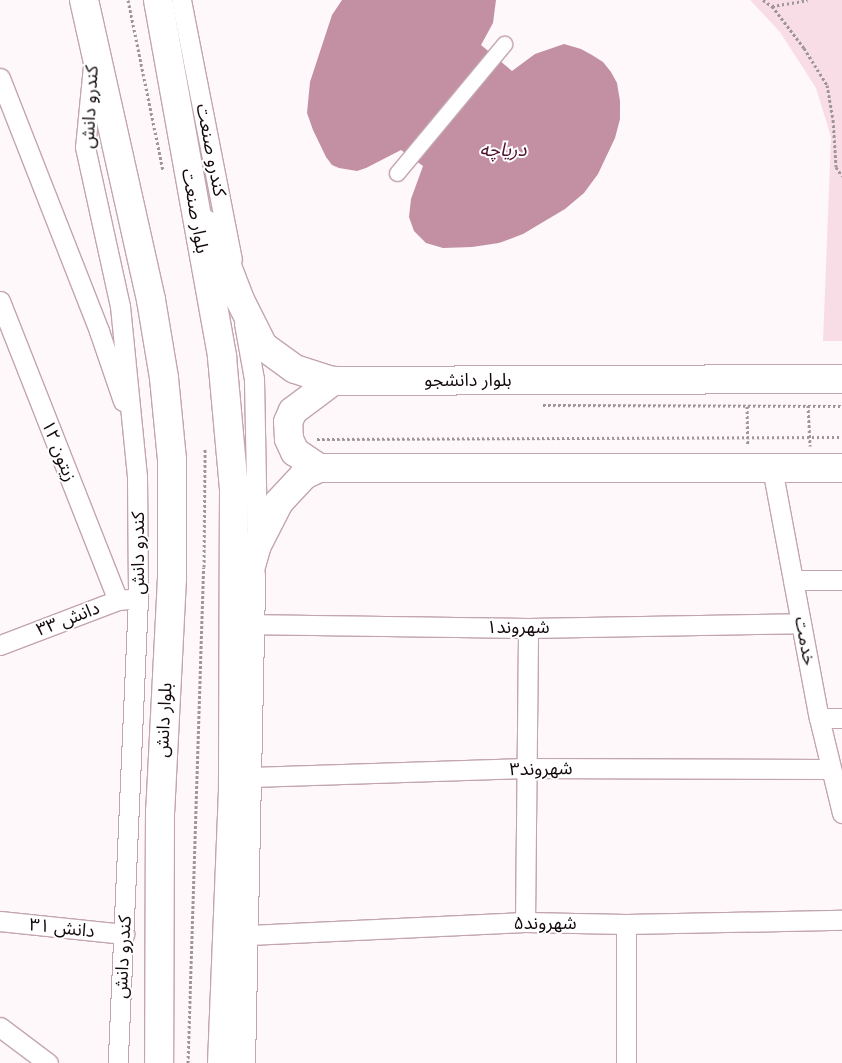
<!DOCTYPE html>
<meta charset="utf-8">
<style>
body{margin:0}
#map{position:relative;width:842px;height:1063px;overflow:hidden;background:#fef8fa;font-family:"Varela Round","Noto Sans Arabic",sans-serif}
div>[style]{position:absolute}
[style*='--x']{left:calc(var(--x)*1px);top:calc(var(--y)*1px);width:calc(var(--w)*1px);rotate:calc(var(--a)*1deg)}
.green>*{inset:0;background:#f9dde6}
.water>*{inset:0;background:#c38fa2}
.path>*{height:3px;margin-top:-1.5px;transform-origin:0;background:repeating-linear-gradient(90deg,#9e9699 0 2.5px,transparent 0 5px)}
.roads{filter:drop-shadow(1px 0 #c3a5af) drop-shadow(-1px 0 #c3a5af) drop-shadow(0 1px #c3a5af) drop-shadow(0 -1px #c3a5af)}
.pedestrian>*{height:15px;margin:-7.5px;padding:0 7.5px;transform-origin:7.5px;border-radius:7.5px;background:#fff}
.minor>*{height:19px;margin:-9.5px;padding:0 9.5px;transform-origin:9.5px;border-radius:9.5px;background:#fff}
.secondary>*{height:28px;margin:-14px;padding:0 14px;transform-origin:14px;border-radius:14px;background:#fff}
span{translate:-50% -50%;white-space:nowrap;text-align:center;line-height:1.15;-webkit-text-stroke:4px #fff;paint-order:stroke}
.street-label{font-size:18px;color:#13090d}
.water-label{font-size:19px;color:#511330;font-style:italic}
</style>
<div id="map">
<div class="green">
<div style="clip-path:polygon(750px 0,842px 0,842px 341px,823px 341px,831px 137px,816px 88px,780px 32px)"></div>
</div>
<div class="water">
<div style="clip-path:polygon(342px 0,496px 0,493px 23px,481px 45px,512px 71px,535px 54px,564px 44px,581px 49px,592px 55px,603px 62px,611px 72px,617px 83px,620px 101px,620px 119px,615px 138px,598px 174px,584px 193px,565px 209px,523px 234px,499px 243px,472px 247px,443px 248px,426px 243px,414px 231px,409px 217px,411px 199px,423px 166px,401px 150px,366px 168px,357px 171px,339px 168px,332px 165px,326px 157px,313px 130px,307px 113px,310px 82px,332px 15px)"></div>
</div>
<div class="path">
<div style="--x:128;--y:0;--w:175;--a:78.4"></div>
<div style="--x:763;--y:0;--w:11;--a:34"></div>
<div style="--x:772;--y:6;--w:53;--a:52.7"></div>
<div style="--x:804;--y:48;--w:44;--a:58.1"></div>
<div style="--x:827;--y:85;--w:36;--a:80"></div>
<div style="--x:833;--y:120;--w:47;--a:86.3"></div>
<div style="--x:836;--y:167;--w:11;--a:56"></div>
<div style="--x:772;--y:6;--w:36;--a:-9"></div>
<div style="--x:543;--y:405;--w:299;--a:0.2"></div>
<div style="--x:808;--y:405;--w:41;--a:87.2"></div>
<div style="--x:747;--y:406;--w:39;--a:89"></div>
<div style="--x:317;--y:439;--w:525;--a:-0.22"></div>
<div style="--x:188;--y:1063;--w:496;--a:-88.2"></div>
<div style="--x:204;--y:567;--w:118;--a:-89.5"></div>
</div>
<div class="roads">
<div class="pedestrian">
<div style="--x:397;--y:173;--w:168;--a:-50.3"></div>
</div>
<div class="minor">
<div style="--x:181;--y:0;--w:264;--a:78.9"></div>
<div style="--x:93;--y:66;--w:81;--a:95.6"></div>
<div style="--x:85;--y:147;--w:163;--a:77.6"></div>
<div style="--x:120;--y:306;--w:172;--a:84.3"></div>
<div style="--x:137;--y:477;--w:121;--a:89.5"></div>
<div style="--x:138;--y:598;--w:465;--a:92.5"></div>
<div style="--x:0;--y:78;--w:272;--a:68.6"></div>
<div style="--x:99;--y:331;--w:74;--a:71.1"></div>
<div style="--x:0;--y:301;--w:321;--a:68.5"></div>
<div style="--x:244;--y:323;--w:57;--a:79.9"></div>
<div style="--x:254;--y:379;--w:163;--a:88.9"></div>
<div style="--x:772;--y:468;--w:254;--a:79.4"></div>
<div style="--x:819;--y:718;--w:98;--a:76.4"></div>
<div style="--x:793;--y:580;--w:49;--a:0"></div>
<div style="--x:241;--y:624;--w:287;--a:0.8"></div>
<div style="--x:528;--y:628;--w:273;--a:-1"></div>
<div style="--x:0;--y:645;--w:126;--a:-20.9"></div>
<div style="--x:118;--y:600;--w:11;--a:-5"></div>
<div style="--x:819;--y:718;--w:23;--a:0"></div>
<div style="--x:251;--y:777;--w:275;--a:-1.9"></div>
<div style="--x:526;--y:768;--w:304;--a:0.2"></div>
<div style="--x:0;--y:921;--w:125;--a:6"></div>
<div style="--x:525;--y:922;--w:294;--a:-89.4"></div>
<div style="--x:626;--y:924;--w:139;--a:90"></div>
<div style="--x:249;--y:935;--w:276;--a:-2.7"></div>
<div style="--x:525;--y:922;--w:101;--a:1.1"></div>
<div style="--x:626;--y:924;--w:216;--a:-1.1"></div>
<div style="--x:0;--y:1027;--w:60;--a:36.9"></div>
<div style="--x:245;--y:1063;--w:489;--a:-88.8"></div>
</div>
<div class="secondary">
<div style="--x:84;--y:0;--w:307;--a:77.4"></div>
<div style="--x:151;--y:300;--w:79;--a:80.5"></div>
<div style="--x:164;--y:378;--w:82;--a:84.4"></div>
<div style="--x:172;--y:460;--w:118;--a:90"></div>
<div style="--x:172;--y:578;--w:233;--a:92.9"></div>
<div style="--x:160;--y:811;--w:252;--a:90.2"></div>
<div style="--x:158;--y:0;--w:363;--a:79.8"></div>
<div style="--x:222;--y:357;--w:134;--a:84.8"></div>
<div style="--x:234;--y:490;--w:300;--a:90.2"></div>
<div style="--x:233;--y:790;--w:273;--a:92.3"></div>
<div style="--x:205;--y:224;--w:34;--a:60"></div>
<div style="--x:222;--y:253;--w:50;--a:69"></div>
<div style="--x:240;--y:300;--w:51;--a:63.4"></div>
<div style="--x:263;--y:346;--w:39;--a:36"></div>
<div style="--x:295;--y:369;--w:40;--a:18"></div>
<div style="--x:333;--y:381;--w:509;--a:-0.23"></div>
<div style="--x:319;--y:468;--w:29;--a:-146"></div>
<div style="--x:295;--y:452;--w:14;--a:-115"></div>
<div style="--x:289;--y:439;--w:17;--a:-93"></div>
<div style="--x:288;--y:422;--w:12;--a:-66"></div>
<div style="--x:293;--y:411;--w:50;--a:-36.9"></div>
<div style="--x:244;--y:590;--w:47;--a:-73.9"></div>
<div style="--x:257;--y:545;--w:48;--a:-62.9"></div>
<div style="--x:279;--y:502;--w:37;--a:-47"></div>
<div style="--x:304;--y:475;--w:17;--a:-25"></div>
<div style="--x:319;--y:468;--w:523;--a:0"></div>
</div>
</div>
<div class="street-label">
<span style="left:90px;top:107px;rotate:-87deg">کندرو دانش</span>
<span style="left:211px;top:150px;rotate:79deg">کندرو صنعت</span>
<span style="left:195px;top:211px;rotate:80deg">بلوار صنعت</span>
<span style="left:468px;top:380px">بلوار دانشجو</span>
<span style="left:59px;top:451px;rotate:68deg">زیتون ۱۲</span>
<span style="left:138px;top:553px;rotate:-90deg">کندرو دانش</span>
<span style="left:68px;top:619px;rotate:-21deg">دانش ۳۳</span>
<span style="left:518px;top:627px">شهروند۱</span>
<span style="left:805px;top:641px;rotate:79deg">خدمت</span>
<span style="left:164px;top:720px;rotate:-87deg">بلوار دانش</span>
<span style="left:541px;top:769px;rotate:-1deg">شهروند۳</span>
<span style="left:545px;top:923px">شهروند۵</span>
<span style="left:62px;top:928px;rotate:6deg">دانش ۳۱</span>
<span style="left:123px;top:957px;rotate:-87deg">کندرو دانش</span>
</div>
<div class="water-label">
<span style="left:503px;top:151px">دریاچه</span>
</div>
</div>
